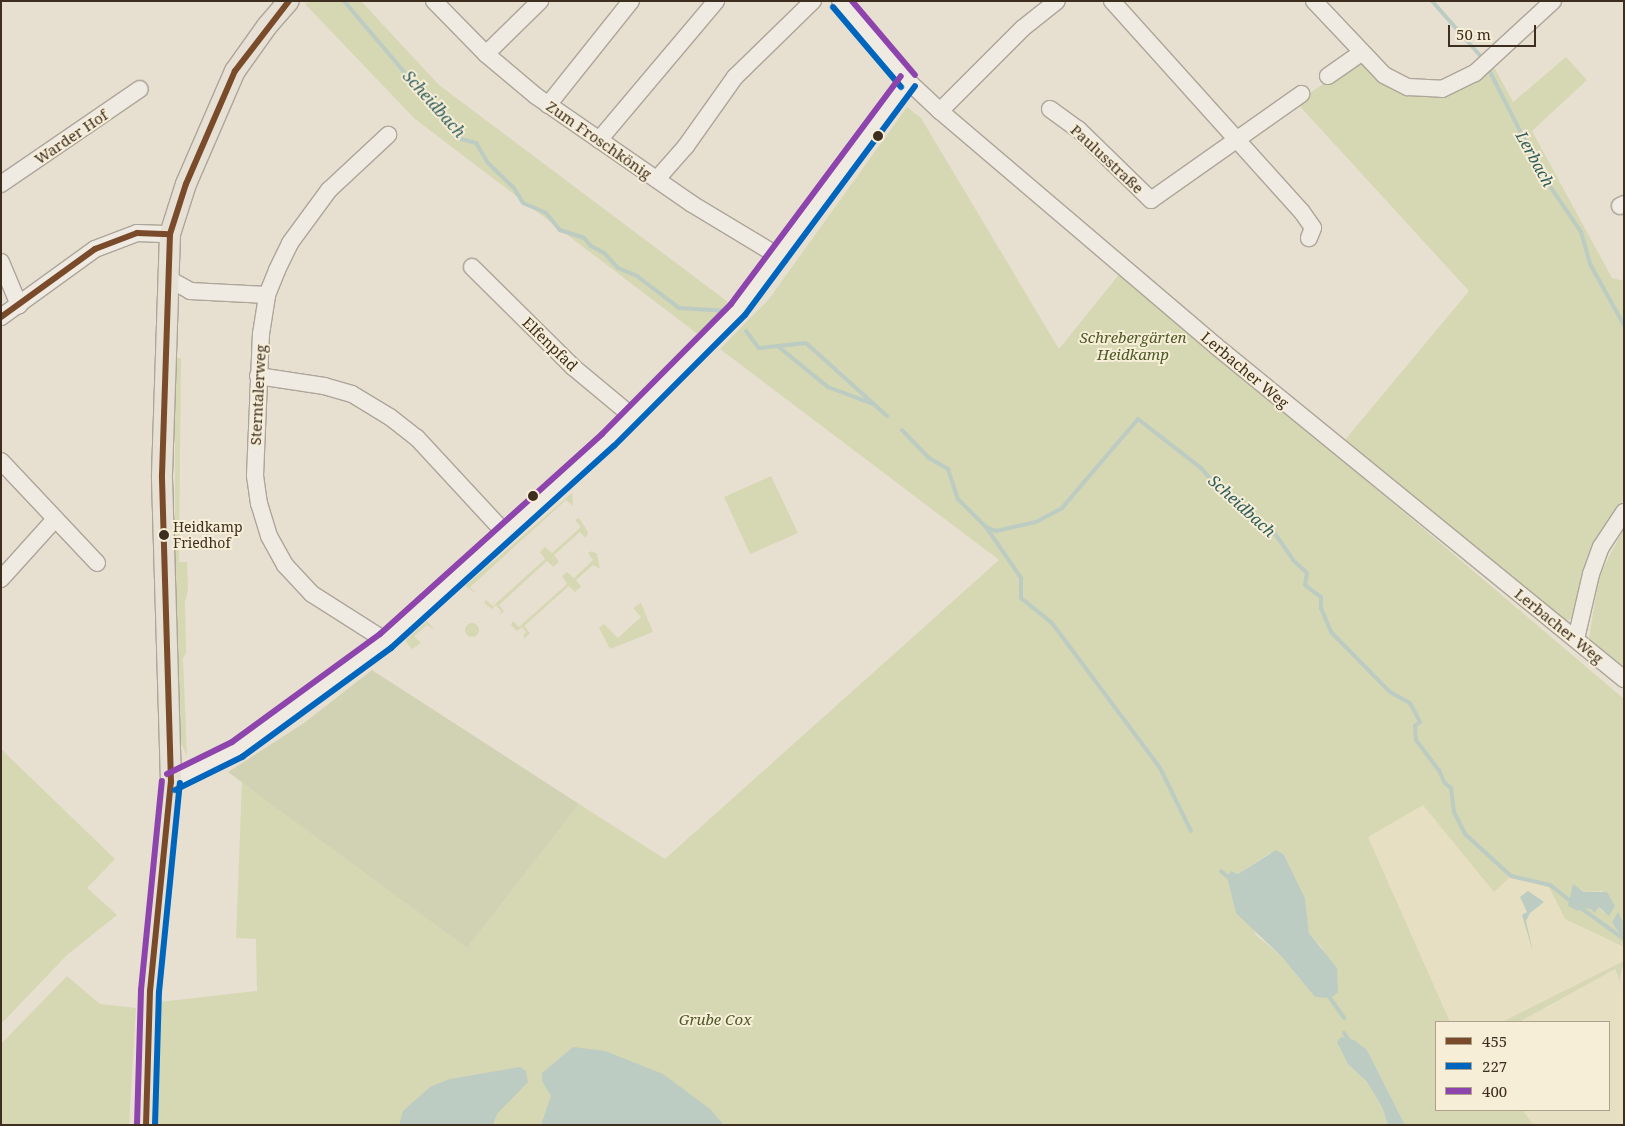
<!DOCTYPE html>
<meta charset="utf-8">
<style>
body{margin:0}
#map{position:relative;width:1625px;height:1126px;overflow:hidden;background:#e7e0d1;font-family:"Noto Serif",serif}
div>[style]{position:absolute}
[style*='--x']{left:calc(var(--x)*1px);top:calc(var(--y)*1px);width:calc(var(--w)*1px);rotate:calc(var(--a)*1deg)}
.farmland>*{inset:0;background:#e6dfc2}
.green>*{inset:0;background:#d6d7b3}
.round{border-radius:50%}
.cemetery>*{inset:0;background:#d1d1b3}
.water>*{inset:0;background:#bcccc2}
.stream>*{height:4px;margin:-2px;padding:0 2px;transform-origin:2px;border-radius:2px;background:#bcccc2}
.roads{filter:drop-shadow(1px 0 #ada599) drop-shadow(-1px 0 #ada599) drop-shadow(0 1px #ada599) drop-shadow(0 -1px #ada599)}
.minor>*{height:16px;margin:-8px;padding:0 8px;transform-origin:8px;border-radius:8px;background:#efebe3}
.major>*{height:20px;margin:-10px;padding:0 10px;transform-origin:10px;border-radius:10px;background:#e6e1d4}
.bus-1>*{height:6px;margin:-3px;padding:0 3px;transform-origin:3px;border-radius:3px;background:#7a4b2a}
.bus-2>*{height:6px;margin:-3px;padding:0 3px;transform-origin:3px;border-radius:3px;background:#0065bd}
.bus-3>*{height:6px;margin:-3px;padding:0 3px;transform-origin:3px;border-radius:3px;background:#8e44ad}
.dots>*{width:14px;height:14px;translate:-50% -50%;box-sizing:border-box;border:2px solid #f7eed8;border-radius:50%}
span{translate:-50% -50%;white-space:nowrap;text-align:center;line-height:1.15;-webkit-text-stroke:4px #f7eed8;paint-order:stroke}
.bus-label{font-size:14px;color:#3d2e20}
.left{translate:0 -50%;text-align:left}
.street-label{font-size:15px;color:#3d2e20}
.park-label{font-size:15px;color:#4d5a26;font-style:italic}
.water-label{font-size:16px;color:#2f5d5a;font-style:italic}
.frame{position:absolute;inset:0;border:2px solid #3d2e20;pointer-events:none}
.legend{position:absolute;left:1435px;top:1021px;width:175px;height:90px;box-sizing:border-box;background:#f7eed8;border:1px solid #ada18e;margin:0;padding:6px 9px;list-style:none;font-size:15px;color:#3d2e20}
.legend li{display:flex;align-items:center;gap:10px;height:25px}
.legend b{width:25px;border:1px solid #ada18e}
.scale{position:absolute;left:1448px;top:25px;width:88px;height:22px;box-sizing:border-box;border:2px solid #3d2e20;border-top:0;padding-left:6px;font-size:15px;line-height:18px;white-space:nowrap;color:#3d2e20;-webkit-text-stroke:4px #f7eed8;paint-order:stroke}
</style>
<div id="map">
<div class="farmland">
<div style="clip-path:polygon(1423px 804px,1494px 891px,1510px 877px,1549px 887px,1565px 919px,1624px 947px,1624px 961px,1502px 1022px,1450px 1022px,1368px 837px)"></div>
<div style="clip-path:polygon(1615px 969px,1624px 991px,1624px 1125px,1533px 1125px,1523px 1110px,1609px 1110px,1609px 1022px,1519px 1022px)"></div>
</div>
<div class="green">
<div style="clip-path:polygon(311px 1px,361px 1px,439px 85px,728px 302px,699px 335px,415px 119px,305px 4px)"></div>
<div style="clip-path:polygon(1566px 57px,1587px 80px,1532px 131px,1612px 278px,1624px 281px,1624px 499px,1591px 547px,1581px 575px,1574px 615px,1566px 623px,1345px 440px,1469px 291px,1296px 102px,1360px 60px,1394px 88px,1446px 97px,1494px 67px,1513px 102px)"></div>
<div style="clip-path:polygon(evenodd,907px 107px,921px 118px,1059px 349px,1121px 272px,1624px 699px,1624px 947px,1565px 919px,1549px 887px,1510px 877px,1494px 892px,1423px 805px,1368px 837px,1450px 1022px,1436px 1022px,1436px 1110px,1523px 1110px,1533px 1125px,1405px 1125px,1367px 1050px,1348px 1064px,1367px 1082px,1382px 1107px,1388px 1125px,154px 1125px,160px 1002px,257px 991px,256px 939px,236px 938px,242px 782px,467px 948px,579px 804px,665px 859px,999px 560px,720px 349px,769px 299px,907px 107px,1270px 853px,1284px 855px,1305px 898px,1309px 933px,1323px 949px,1315px 997px,1281px 956px,1256px 935px,1231px 871px,1238px 874px,1270px 853px,907px 107px,1580px 888px,1584px 892px,1602px 891px,1604px 913px,1599px 907px,1581px 908px,1580px 888px)"></div>
<div style="clip-path:polygon(175px 358px,181px 358px,179px 562px,187px 562px,188px 589px,185px 603px,186px 653px,183px 658px,187px 756px,181px 744px,175px 565px)"></div>
<div style="clip-path:polygon(771px 476px,798px 533px,750px 554px,724px 497px)"></div>
<div style="clip-path:polygon(572px 493px,573px 506px,566px 500px,470px 587px,476px 593px,465px 586px)"></div>
<div style="clip-path:polygon(579px 518px,588px 532px,586px 538px,580px 532px,554px 555px,559px 562px,553px 567px,547px 561px,499px 605px,504px 611px,500px 615px,501px 611px,496px 605px,492px 609px,484px 603px,486px 600px,493px 606px,545px 559px,540px 552px,545px 547px,552px 553px,581px 527px,575px 520px)"></div>
<div style="clip-path:polygon(1624px 528px,1624px 668px,1589px 638px,1599px 576px)"></div>
<div style="clip-path:polygon(592px 551px,597px 554px,600px 569px,593px 565px,576px 580px,581px 587px,578px 589px,575px 592px,569px 586px,524px 626px,530px 633px,525px 638px,523px 636px,526px 632px,522px 627px,517px 631px,511px 625px,513px 621px,519px 627px,567px 584px,562px 576px,567px 572px,574px 578px,593px 560px,588px 553px)"></div>
<div style="clip-path:polygon(641px 603px,653px 632px,610px 649px,599px 628px,604px 624px,618px 638px,641px 617px,633px 608px)"></div>
<div style="clip-path:polygon(427px 621px,435px 630px,427px 625px,414px 636px,421px 643px,412px 649px,406px 642px,407px 639px)"></div>
<div class="round" style="left:465px;top:623px;width:14px;height:14px"></div>
<div style="clip-path:polygon(1px 749px,115px 859px,87px 888px,117px 915px,67px 955px,1px 1024px)"></div>
<div style="clip-path:polygon(1624px 961px,1620px 979px,1624px 991px,1615px 969px,1519px 1022px,1502px 1022px)"></div>
<div style="clip-path:polygon(67px 976px,100px 1004px,136px 1008px,129px 1125px,1px 1125px,1px 1044px)"></div>
</div>
<div class="cemetery">
<div style="clip-path:polygon(372px 670px,579px 804px,467px 948px,228px 772px,304px 723px)"></div>
</div>
<div class="water">
<div style="clip-path:polygon(1276px 850px,1284px 855px,1305px 898px,1309px 933px,1337px 968px,1338px 992px,1331px 998px,1315px 997px,1281px 956px,1236px 913px,1227px 877px,1231px 871px,1238px 874px)"></div>
<div style="clip-path:polygon(1573px 884px,1584px 892px,1607px 892px,1615px 906px,1609px 916px,1599px 907px,1594px 913px,1591px 909px,1581px 908px,1578px 911px,1568px 906px)"></div>
<div style="clip-path:polygon(1528px 891px,1544px 902px,1530px 913px,1526px 921px,1533px 952px,1522px 915px,1527px 912px,1520px 897px)"></div>
<div style="clip-path:polygon(1618px 912px,1624px 924px,1624px 940px,1612px 922px)"></div>
<div style="clip-path:polygon(1341px 1037px,1354px 1040px,1367px 1050px,1405px 1125px,1388px 1125px,1382px 1107px,1367px 1082px,1348px 1064px,1337px 1042px)"></div>
<div style="clip-path:polygon(573px 1047px,605px 1051px,663px 1074px,710px 1109px,724px 1125px,541px 1125px,551px 1096px,542px 1081px,542px 1073px)"></div>
<div style="clip-path:polygon(520px 1067px,526px 1071px,528px 1082px,497px 1114px,493px 1125px,399px 1125px,403px 1111px,430px 1087px,450px 1079px)"></div>
</div>
<div class="stream">
<div style="--x:344;--y:1;--w:181;--a:49.7"></div>
<div style="--x:461;--y:139;--w:16;--a:15"></div>
<div style="--x:476;--y:143;--w:23;--a:59"></div>
<div style="--x:488;--y:163;--w:36;--a:44"></div>
<div style="--x:514;--y:188;--w:17;--a:59"></div>
<div style="--x:523;--y:203;--w:25;--a:23"></div>
<div style="--x:546;--y:213;--w:22;--a:51"></div>
<div style="--x:560;--y:230;--w:25;--a:18"></div>
<div style="--x:584;--y:238;--w:11;--a:49"></div>
<div style="--x:591;--y:246;--w:15;--a:28"></div>
<div style="--x:604;--y:253;--w:21;--a:47"></div>
<div style="--x:618;--y:268;--w:21;--a:23"></div>
<div style="--x:637;--y:276;--w:53;--a:37.3"></div>
<div style="--x:679;--y:308;--w:49;--a:3.5"></div>
<div style="--x:1432;--y:1;--w:79;--a:48.6"></div>
<div style="--x:1488;--y:68;--w:121;--a:63"></div>
<div style="--x:1543;--y:176;--w:68;--a:55.8"></div>
<div style="--x:1581;--y:232;--w:33;--a:74"></div>
<div style="--x:1590;--y:264;--w:70;--a:60.9"></div>
<div style="--x:746;--y:331;--w:21;--a:53"></div>
<div style="--x:759;--y:348;--w:47;--a:-6.1"></div>
<div style="--x:806;--y:343;--w:109;--a:42"></div>
<div style="--x:780;--y:348;--w:62;--a:39.1"></div>
<div style="--x:828;--y:387;--w:48;--a:20.7"></div>
<div style="--x:902;--y:430;--w:39;--a:46"></div>
<div style="--x:929;--y:458;--w:22;--a:30"></div>
<div style="--x:948;--y:469;--w:32;--a:72"></div>
<div style="--x:958;--y:499;--w:40;--a:45"></div>
<div style="--x:986;--y:527;--w:11;--a:22"></div>
<div style="--x:996;--y:531;--w:41;--a:-12.7"></div>
<div style="--x:1036;--y:522;--w:30;--a:-28"></div>
<div style="--x:1062;--y:508;--w:117;--a:-49.5"></div>
<div style="--x:1138;--y:419;--w:80;--a:37.9"></div>
<div style="--x:1201;--y:468;--w:35;--a:49"></div>
<div style="--x:1224;--y:494;--w:61;--a:37.1"></div>
<div style="--x:1273;--y:531;--w:35;--a:55"></div>
<div style="--x:1293;--y:560;--w:19;--a:43"></div>
<div style="--x:1307;--y:573;--w:12;--a:99"></div>
<div style="--x:1305;--y:585;--w:20;--a:37"></div>
<div style="--x:1321;--y:597;--w:11;--a:90"></div>
<div style="--x:1321;--y:608;--w:26;--a:67"></div>
<div style="--x:1331;--y:632;--w:84;--a:45.5"></div>
<div style="--x:1390;--y:692;--w:23;--a:29"></div>
<div style="--x:1410;--y:703;--w:21;--a:62"></div>
<div style="--x:1420;--y:722;--w:6;--a:141"></div>
<div style="--x:1415;--y:726;--w:14;--a:86"></div>
<div style="--x:1416;--y:740;--w:38;--a:53"></div>
<div style="--x:1439;--y:770;--w:13;--a:67"></div>
<div style="--x:1444;--y:782;--w:9;--a:41"></div>
<div style="--x:1451;--y:788;--w:24;--a:83"></div>
<div style="--x:1454;--y:812;--w:25;--a:63"></div>
<div style="--x:1465;--y:834;--w:62;--a:42.4"></div>
<div style="--x:1511;--y:876;--w:40;--a:13"></div>
<div style="--x:1550;--y:885;--w:28;--a:38"></div>
<div style="--x:986;--y:527;--w:62;--a:55.5"></div>
<div style="--x:1021;--y:578;--w:20;--a:90"></div>
<div style="--x:1021;--y:598;--w:40;--a:39"></div>
<div style="--x:1052;--y:623;--w:181;--a:53.3"></div>
<div style="--x:1160;--y:768;--w:70;--a:63.8"></div>
<div style="--x:1221;--y:871;--w:12;--a:42"></div>
<div style="--x:1578;--y:906;--w:57;--a:35.7"></div>
<div style="--x:1328;--y:995;--w:28;--a:55"></div>
<div style="--x:1344;--y:1033;--w:11;--a:56"></div>
</div>
<div class="roads">
<div class="minor">
<div style="--x:434;--y:1;--w:74;--a:45.5"></div>
<div style="--x:486;--y:54;--w:65;--a:40"></div>
<div style="--x:536;--y:96;--w:190;--a:34.7"></div>
<div style="--x:692;--y:204;--w:103;--a:31.1"></div>
<div style="--x:840;--y:1;--w:105;--a:49.6"></div>
<div style="--x:908;--y:81;--w:44;--a:43.2"></div>
<div style="--x:940;--y:111;--w:362;--a:40.4"></div>
<div style="--x:1216;--y:346;--w:527;--a:39.22"></div>
<div style="--x:1112;--y:1;--w:284;--a:48"></div>
<div style="--x:1302;--y:212;--w:19;--a:55"></div>
<div style="--x:1313;--y:228;--w:11;--a:112"></div>
<div style="--x:1314;--y:1;--w:102;--a:46.6"></div>
<div style="--x:1384;--y:75;--w:27;--a:27"></div>
<div style="--x:1408;--y:87;--w:34;--a:3"></div>
<div style="--x:1442;--y:89;--w:37;--a:-26"></div>
<div style="--x:1475;--y:73;--w:106;--a:-42.7"></div>
<div style="--x:486;--y:54;--w:76;--a:-44.5"></div>
<div style="--x:1328;--y:76;--w:40;--a:-34.9"></div>
<div style="--x:548;--y:105;--w:133;--a:-51.4"></div>
<div style="--x:1050;--y:109;--w:34;--a:36"></div>
<div style="--x:1078;--y:129;--w:102;--a:44.2"></div>
<div style="--x:1151;--y:200;--w:184;--a:-35.2"></div>
<div style="--x:940;--y:111;--w:117;--a:-45"></div>
<div style="--x:1023;--y:28;--w:43;--a:-38.5"></div>
<div style="--x:599;--y:140;--w:182;--a:-49.9"></div>
<div style="--x:657;--y:179;--w:44;--a:-48.7"></div>
<div style="--x:686;--y:146;--w:85;--a:-54.6"></div>
<div style="--x:735;--y:77;--w:109;--a:-44.3"></div>
<div style="--x:1;--y:184;--w:168;--a:-34.4"></div>
<div style="--x:1620;--y:206;--w:4;--a:-27"></div>
<div style="--x:1;--y:262;--w:47;--a:67.3"></div>
<div style="--x:472;--y:267;--w:142;--a:44.7"></div>
<div style="--x:573;--y:367;--w:77;--a:39.7"></div>
<div style="--x:167;--y:278;--w:26;--a:29"></div>
<div style="--x:190;--y:291;--w:77;--a:3"></div>
<div style="--x:1;--y:317;--w:116;--a:-35.9"></div>
<div style="--x:95;--y:249;--w:45;--a:-20.9"></div>
<div style="--x:137;--y:233;--w:33;--a:2"></div>
<div style="--x:258;--y:376;--w:67;--a:8.6"></div>
<div style="--x:324;--y:386;--w:29;--a:16"></div>
<div style="--x:352;--y:394;--w:44;--a:31.2"></div>
<div style="--x:390;--y:417;--w:34;--a:38"></div>
<div style="--x:417;--y:438;--w:129;--a:47.2"></div>
<div style="--x:1;--y:461;--w:140;--a:46.7"></div>
<div style="--x:1;--y:579;--w:81;--a:-48"></div>
<div style="--x:1576;--y:639;--w:67;--a:-77"></div>
<div style="--x:1591;--y:574;--w:29;--a:-70"></div>
<div style="--x:1601;--y:547;--w:42;--a:-56.7"></div>
<div style="--x:386;--y:641;--w:88;--a:-147.6"></div>
<div style="--x:312;--y:594;--w:40;--a:-133"></div>
<div style="--x:285;--y:565;--w:33;--a:-119"></div>
<div style="--x:269;--y:536;--w:34;--a:-107"></div>
<div style="--x:259;--y:504;--w:28;--a:-98"></div>
<div style="--x:255;--y:476;--w:142;--a:-87.6"></div>
<div style="--x:261;--y:334;--w:39;--a:-81"></div>
<div style="--x:267;--y:295;--w:27;--a:-68"></div>
<div style="--x:277;--y:270;--w:30;--a:-64"></div>
<div style="--x:290;--y:243;--w:66;--a:-53.7"></div>
<div style="--x:329;--y:190;--w:81;--a:-43"></div>
<div style="--x:171;--y:782;--w:73;--a:-25.9"></div>
<div style="--x:237;--y:750;--w:185;--a:-36.2"></div>
<div style="--x:386;--y:641;--w:299;--a:-42.2"></div>
<div style="--x:608;--y:440;--w:184;--a:-45"></div>
<div style="--x:738;--y:310;--w:285;--a:-53.4"></div>
</div>
<div class="major">
<div style="--x:146;--y:1125;--w:134;--a:-88.3"></div>
<div style="--x:150;--y:991;--w:210;--a:-84.3"></div>
<div style="--x:171;--y:782;--w:307;--a:-91.7"></div>
<div style="--x:162;--y:475;--w:241;--a:-88.1"></div>
<div style="--x:170;--y:234;--w:52;--a:-72.3"></div>
<div style="--x:186;--y:184;--w:123;--a:-66.6"></div>
<div style="--x:235;--y:71;--w:55;--a:-54.6"></div>
<div style="--x:267;--y:26;--w:33;--a:-49"></div>
</div>
</div>
<div class="bus-1">
<div style="--x:1;--y:317;--w:116;--a:-35.9"></div>
<div style="--x:95;--y:249;--w:45;--a:-20.9"></div>
<div style="--x:137;--y:233;--w:33;--a:2"></div>
<div style="--x:146;--y:1125;--w:134;--a:-88.3"></div>
<div style="--x:150;--y:991;--w:210;--a:-84.3"></div>
<div style="--x:171;--y:782;--w:307;--a:-91.7"></div>
<div style="--x:162;--y:475;--w:241;--a:-88.1"></div>
<div style="--x:170;--y:234;--w:52;--a:-72.3"></div>
<div style="--x:186;--y:184;--w:123;--a:-66.6"></div>
<div style="--x:235;--y:71;--w:88;--a:-52.4"></div>
</div>
<div class="bus-2">
<div style="--x:833;--y:7;--w:105;--a:49.6"></div>
<div style="--x:175;--y:790;--w:75;--a:-26.2"></div>
<div style="--x:242;--y:757;--w:185;--a:-36.2"></div>
<div style="--x:391;--y:648;--w:301;--a:-42.2"></div>
<div style="--x:614;--y:446;--w:185;--a:-45"></div>
<div style="--x:745;--y:315;--w:285;--a:-53.4"></div>
<div style="--x:155;--y:1125;--w:133;--a:-88.3"></div>
<div style="--x:159;--y:992;--w:210;--a:-84.3"></div>
</div>
<div class="bus-3">
<div style="--x:852;--y:1;--w:97;--a:49.6"></div>
<div style="--x:167;--y:774;--w:72;--a:-26.2"></div>
<div style="--x:232;--y:742;--w:183;--a:-36.1"></div>
<div style="--x:380;--y:634;--w:299;--a:-42"></div>
<div style="--x:602;--y:434;--w:183;--a:-45.2"></div>
<div style="--x:731;--y:304;--w:284;--a:-53.3"></div>
<div style="--x:137;--y:1125;--w:135;--a:-88.3"></div>
<div style="--x:141;--y:990;--w:210;--a:-84.3"></div>
</div>
<div class="dots">
<div style="left:878px;top:136px;background:#3d2e20"></div>
<div style="left:533px;top:496px;background:#3d2e20"></div>
<div style="left:164px;top:535px;background:#3d2e20"></div>
</div>
<div class="bus-label">
<span class="left" style="left:173px;top:535px">Heidkamp<br>Friedhof</span>
</div>
<div class="street-label">
<span style="left:71px;top:137px;rotate:-34deg">Warder Hof</span>
<span style="left:599px;top:140px;rotate:35deg">Zum Froschkönig</span>
<span style="left:1107px;top:159px;rotate:43deg">Paulusstraße</span>
<span style="left:550px;top:344px;rotate:44deg">Elfenpfad</span>
<span style="left:1245px;top:370px;rotate:40deg">Lerbacher Weg</span>
<span style="left:258px;top:395px;rotate:-87deg">Sterntalerweg</span>
<span style="left:1559px;top:626px;rotate:39deg">Lerbacher Weg</span>
</div>
<div class="park-label">
<span style="left:1133px;top:346px">Schrebergärten<br>Heidkamp</span>
<span style="left:715px;top:1020px">Grube Cox</span>
</div>
<div class="water-label">
<span style="left:434px;top:104px;rotate:48deg">Scheidbach</span>
<span style="left:1535px;top:159px;rotate:61deg">Lerbach</span>
<span style="left:1242px;top:506px;rotate:42deg">Scheidbach</span>
</div>
<div class="frame"></div>
<ul class="legend">
<li><b style="height:6px;background:#7a4b2a"></b>455</li>
<li><b style="height:6px;background:#0065bd"></b>227</li>
<li><b style="height:6px;background:#8e44ad"></b>400</li>
</ul>
<div class="scale">50 m</div>
</div>
